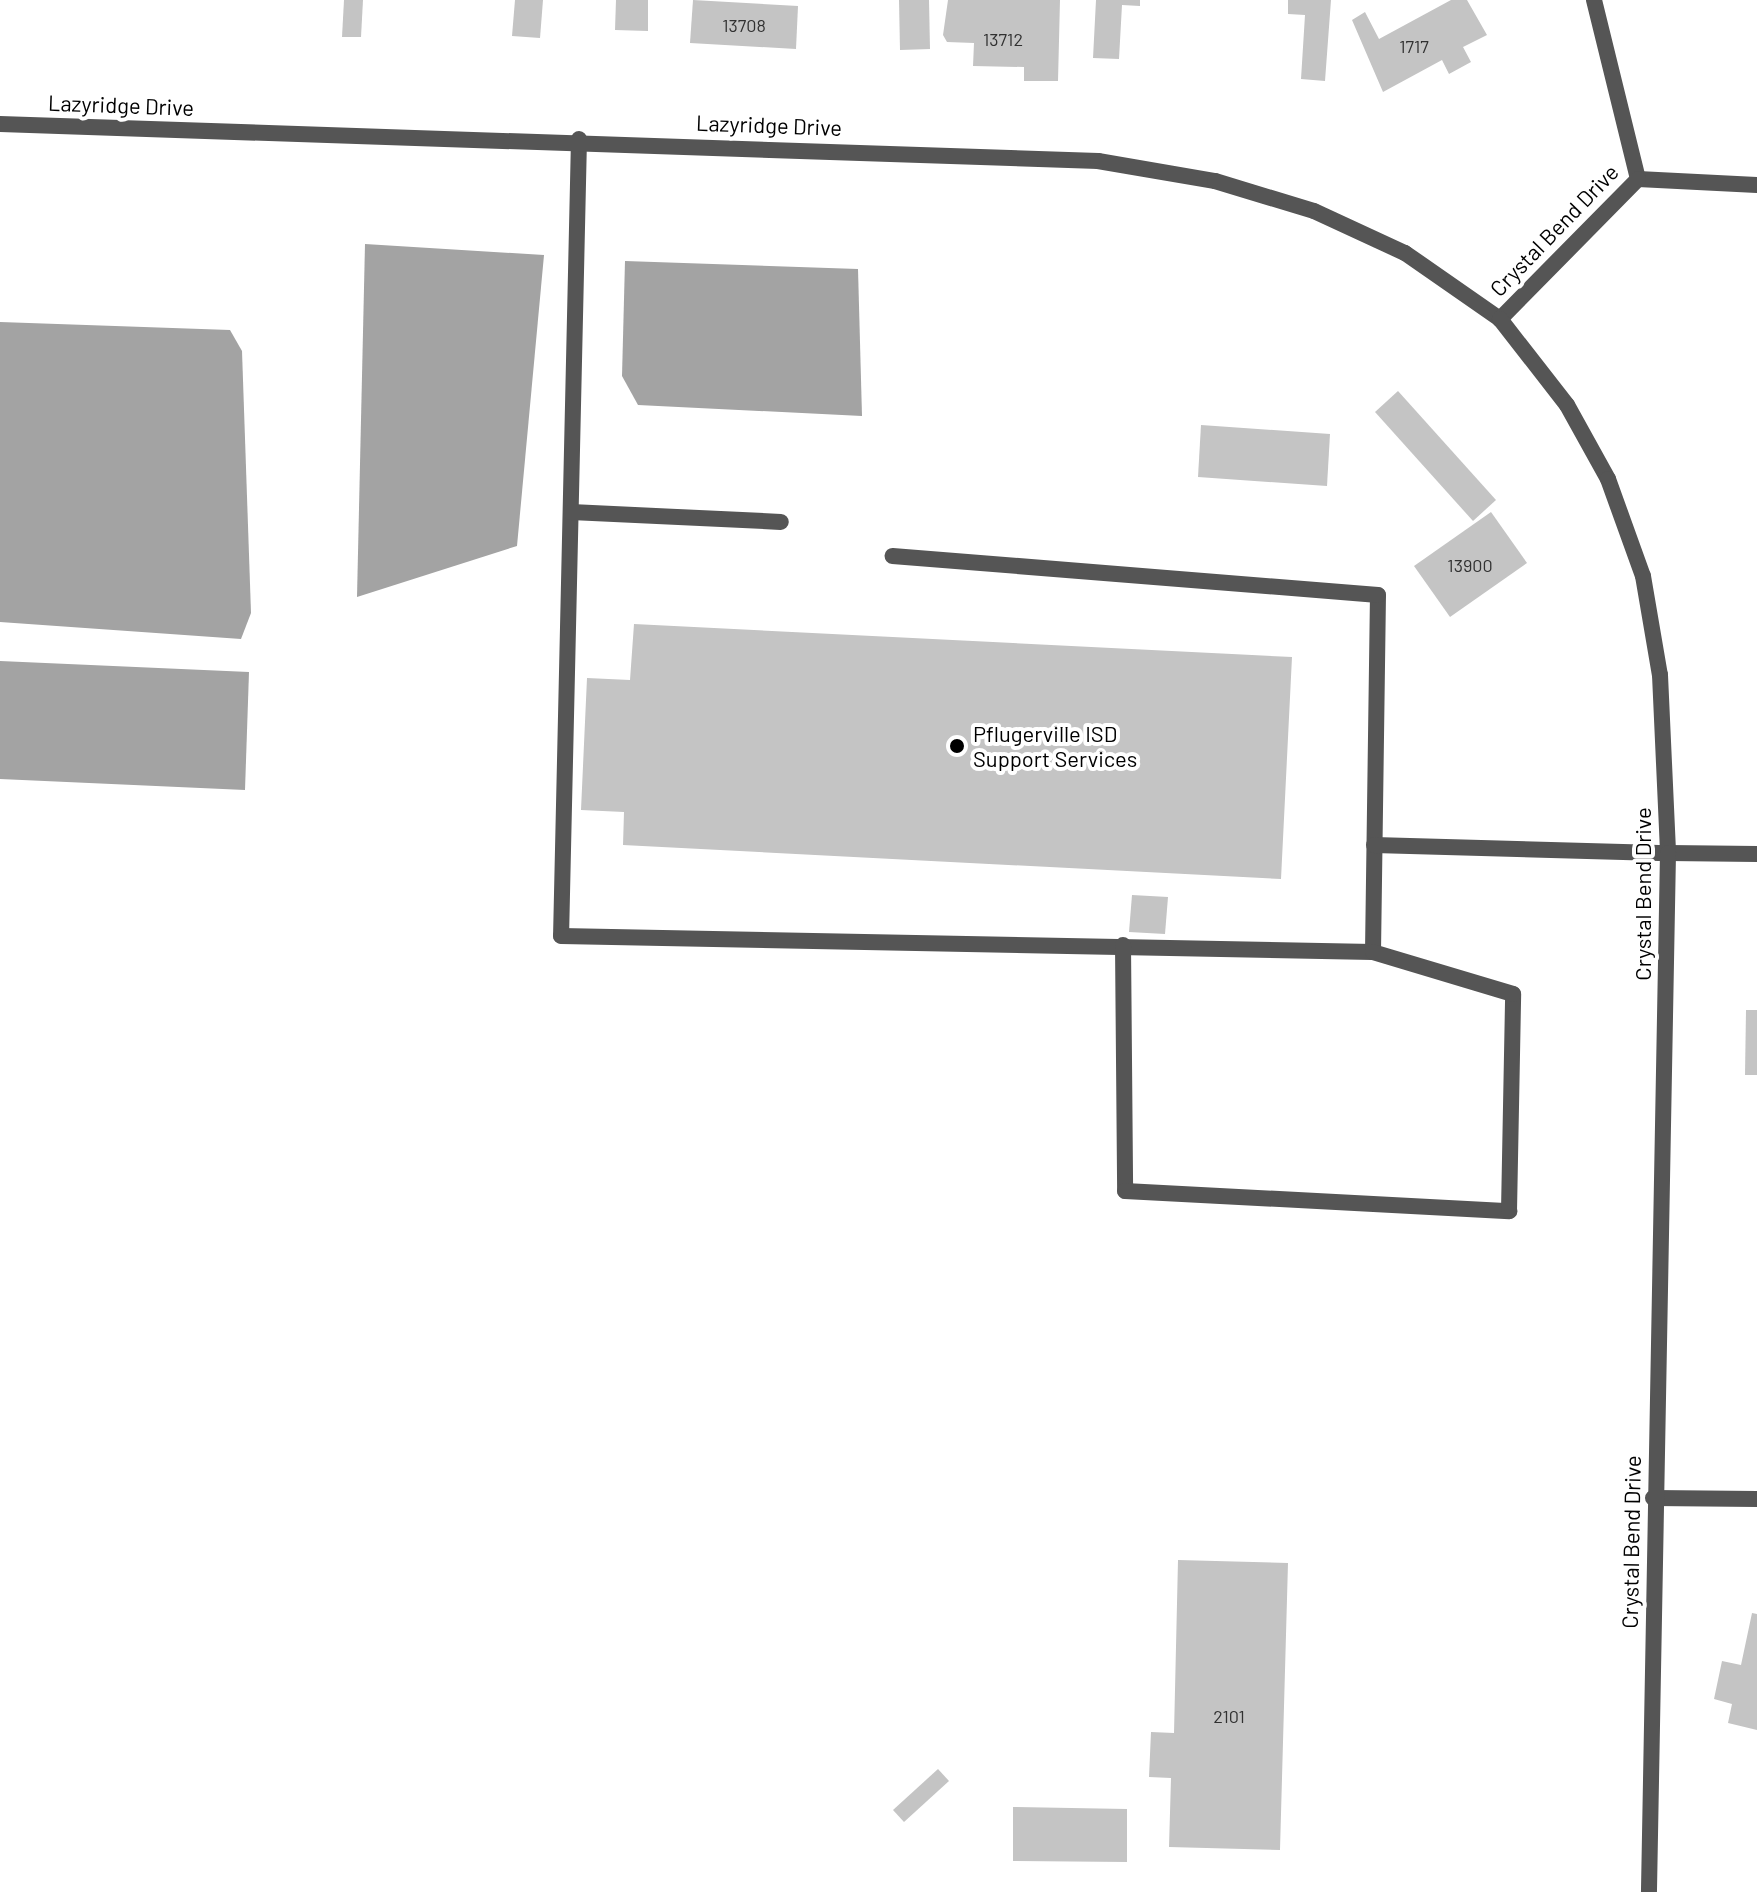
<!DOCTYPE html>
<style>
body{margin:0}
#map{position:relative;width:1757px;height:1892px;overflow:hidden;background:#fff;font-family:Barlow,sans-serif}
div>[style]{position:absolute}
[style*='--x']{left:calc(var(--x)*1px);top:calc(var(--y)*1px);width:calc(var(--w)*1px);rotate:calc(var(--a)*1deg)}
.water>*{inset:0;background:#a3a3a3}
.building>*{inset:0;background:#c4c4c4}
.service>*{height:16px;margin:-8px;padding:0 8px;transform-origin:8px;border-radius:8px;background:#555}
.minor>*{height:16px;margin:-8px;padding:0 8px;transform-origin:8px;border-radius:8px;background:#555}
.tertiary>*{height:16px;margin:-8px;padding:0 8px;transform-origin:8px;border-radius:8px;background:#555}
.dots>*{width:22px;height:22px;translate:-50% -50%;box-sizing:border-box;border:4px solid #fff;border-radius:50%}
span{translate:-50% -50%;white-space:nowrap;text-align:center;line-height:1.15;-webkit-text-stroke:8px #fff;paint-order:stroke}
.number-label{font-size:18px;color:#313131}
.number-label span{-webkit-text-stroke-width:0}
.street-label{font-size:22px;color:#000}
.poi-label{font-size:22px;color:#000}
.left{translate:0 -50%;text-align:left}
</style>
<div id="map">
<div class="water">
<div style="clip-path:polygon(365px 244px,544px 255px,517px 546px,357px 597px)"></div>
<div style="clip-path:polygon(625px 261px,858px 269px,862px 416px,638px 405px,622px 376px)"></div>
<div style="clip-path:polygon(0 322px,230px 330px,242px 351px,251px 613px,241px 639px,0 622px)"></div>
<div style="clip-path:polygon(0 661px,249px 672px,245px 790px,0 779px)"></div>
</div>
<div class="building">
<div style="clip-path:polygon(344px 0,363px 0,361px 37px,342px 37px)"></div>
<div style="clip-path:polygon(515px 0,543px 0,540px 38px,512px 36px)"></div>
<div style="clip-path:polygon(616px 0,648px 0,648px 31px,615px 30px)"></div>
<div style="clip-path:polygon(693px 0,798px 6px,796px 49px,690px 43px)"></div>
<div style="clip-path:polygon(899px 0,929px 0,930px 49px,900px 50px)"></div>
<div style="clip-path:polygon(948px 0,1060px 0,1058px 81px,1024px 81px,1024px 67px,973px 66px,974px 43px,947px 42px,943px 35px)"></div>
<div style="clip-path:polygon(1096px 0,1140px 0,1140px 6px,1122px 5px,1119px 59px,1093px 58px)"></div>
<div style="clip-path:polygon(1288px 0,1331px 0,1325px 81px,1301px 79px,1305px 15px,1288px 14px)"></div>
<div style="clip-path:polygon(1451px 0,1467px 0,1487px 35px,1463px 47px,1471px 62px,1449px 74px,1442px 60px,1383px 92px,1352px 20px,1365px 12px,1379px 39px)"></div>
<div style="clip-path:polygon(1398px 391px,1496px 500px,1473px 521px,1375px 412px)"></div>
<div style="clip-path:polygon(1201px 425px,1330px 434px,1327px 486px,1198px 477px)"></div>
<div style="clip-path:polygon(1491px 512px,1527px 563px,1450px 617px,1414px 566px)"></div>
<div style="clip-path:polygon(634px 624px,1292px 657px,1281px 879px,623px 845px,624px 812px,581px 810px,587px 678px,630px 680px)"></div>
<div style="clip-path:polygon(1132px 895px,1168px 897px,1165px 934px,1129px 932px)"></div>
<div style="clip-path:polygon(1746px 1010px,1757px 1010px,1757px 1075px,1745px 1075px)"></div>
<div style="clip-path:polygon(1178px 1560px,1288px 1563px,1280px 1850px,1169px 1847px,1171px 1778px,1149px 1777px,1151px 1732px,1174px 1733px)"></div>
<div style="clip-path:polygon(1752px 1613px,1757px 1614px,1757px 1730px,1728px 1723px,1732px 1704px,1714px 1699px,1722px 1661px,1741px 1665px)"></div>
<div style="clip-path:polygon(938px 1769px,949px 1781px,904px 1822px,893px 1810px)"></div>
<div style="clip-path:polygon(1013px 1807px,1127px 1809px,1127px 1862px,1013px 1861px)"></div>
</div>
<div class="service">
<div style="--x:579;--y:139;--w:797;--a:91.29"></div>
<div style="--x:561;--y:936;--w:812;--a:1.13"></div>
<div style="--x:1373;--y:952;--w:357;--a:-89.2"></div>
<div style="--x:1378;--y:595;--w:487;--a:-175.4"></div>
<div style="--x:571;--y:512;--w:210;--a:2.7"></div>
<div style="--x:1374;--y:845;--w:294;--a:1.6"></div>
<div style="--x:1123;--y:945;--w:246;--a:89.5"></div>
<div style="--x:1125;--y:1191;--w:385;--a:3"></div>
<div style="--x:1509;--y:1211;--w:217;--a:-88.9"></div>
<div style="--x:1513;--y:994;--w:146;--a:-163.3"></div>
</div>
<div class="minor">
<div style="--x:0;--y:124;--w:1099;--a:1.93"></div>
<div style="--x:1098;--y:161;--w:119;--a:9.7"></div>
<div style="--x:1215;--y:181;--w:103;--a:16.9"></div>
<div style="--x:1314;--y:211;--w:100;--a:24.8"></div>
<div style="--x:1405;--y:253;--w:116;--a:34.8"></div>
<div style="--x:1638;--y:179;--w:119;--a:2.9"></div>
<div style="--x:1668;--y:853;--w:89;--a:0.6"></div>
<div style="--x:1653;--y:1498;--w:104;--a:0.6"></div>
</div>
<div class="tertiary">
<div style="--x:1594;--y:0;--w:184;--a:76.2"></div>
<div style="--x:1638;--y:179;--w:197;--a:134.6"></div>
<div style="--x:1500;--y:319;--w:109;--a:52.1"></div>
<div style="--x:1567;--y:405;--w:85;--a:61"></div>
<div style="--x:1608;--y:479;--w:103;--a:70.2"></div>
<div style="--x:1643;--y:576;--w:100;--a:80.3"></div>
<div style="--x:1660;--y:675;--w:178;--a:87.4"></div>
<div style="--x:1668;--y:853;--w:1039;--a:91.05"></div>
</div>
<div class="dots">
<div style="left:957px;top:746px;background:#000"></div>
</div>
<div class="number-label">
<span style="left:744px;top:25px">13708</span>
<span style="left:1003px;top:39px">13712</span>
<span style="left:1414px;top:46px">1717</span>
<span style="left:1470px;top:565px">13900</span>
<span style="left:1229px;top:1716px">2101</span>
</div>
<div class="street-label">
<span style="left:121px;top:105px;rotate:2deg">Lazyridge Drive</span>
<span style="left:769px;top:125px;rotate:2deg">Lazyridge Drive</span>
<span style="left:1554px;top:230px;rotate:-46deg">Crystal Bend Drive</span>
<span style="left:1643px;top:894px;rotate:-90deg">Crystal Bend Drive</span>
<span style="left:1631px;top:1542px;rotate:-89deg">Crystal Bend Drive</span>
</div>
<div class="poi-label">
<span class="left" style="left:973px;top:746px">Pflugerville ISD<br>Support Services</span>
</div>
</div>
